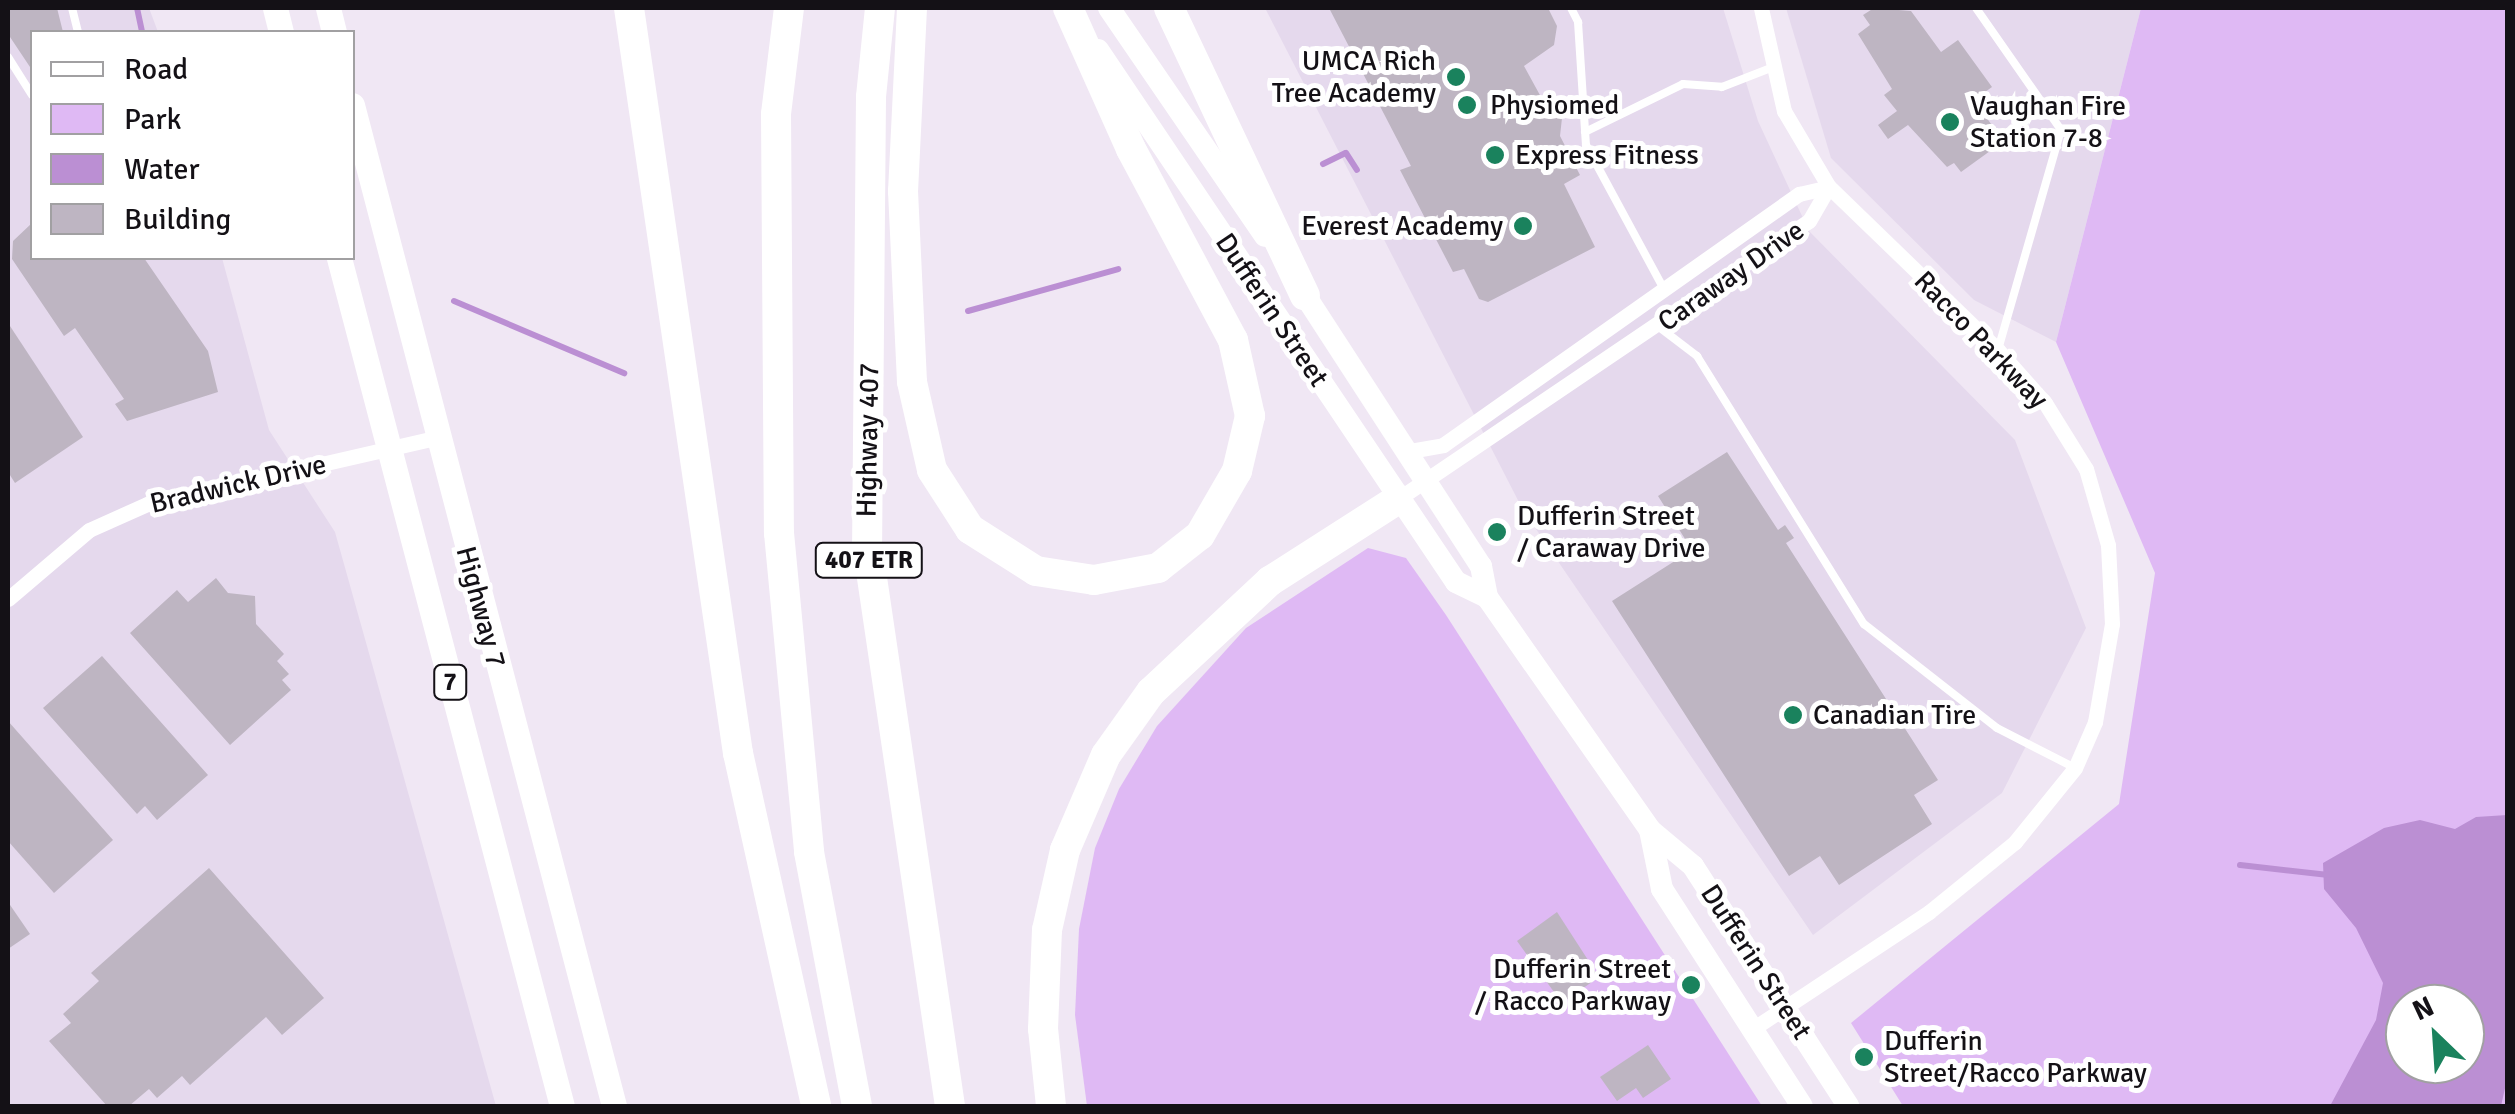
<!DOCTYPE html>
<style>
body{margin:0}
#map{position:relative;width:2515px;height:1114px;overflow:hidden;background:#f0e7f4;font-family:Signika,sans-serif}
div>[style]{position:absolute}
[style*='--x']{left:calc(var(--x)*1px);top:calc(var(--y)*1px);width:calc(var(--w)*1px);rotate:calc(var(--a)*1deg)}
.built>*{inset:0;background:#e5d9ed}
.green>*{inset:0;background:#dfb9f4}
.water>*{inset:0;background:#bb8fd3}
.stream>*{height:6px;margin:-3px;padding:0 3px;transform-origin:3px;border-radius:3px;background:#bb8fd3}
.building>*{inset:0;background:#beb5c2}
.service>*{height:8px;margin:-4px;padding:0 4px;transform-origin:4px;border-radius:4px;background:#fff}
.minor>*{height:15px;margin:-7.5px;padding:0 7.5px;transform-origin:7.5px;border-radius:7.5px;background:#fff}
.secondary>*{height:22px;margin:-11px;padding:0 11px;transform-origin:11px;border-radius:11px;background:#fff}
.primary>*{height:25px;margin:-12.5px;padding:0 12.5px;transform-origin:12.5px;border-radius:12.5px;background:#fff}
.motorway>*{height:30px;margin:-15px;padding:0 15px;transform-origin:15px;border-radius:15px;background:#fff}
.dots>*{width:28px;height:28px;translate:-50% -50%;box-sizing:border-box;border:5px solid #fff;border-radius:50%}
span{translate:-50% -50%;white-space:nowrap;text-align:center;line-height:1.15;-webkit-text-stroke:10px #fff;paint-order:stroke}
.shield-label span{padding:2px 8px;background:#fff;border:2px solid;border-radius:8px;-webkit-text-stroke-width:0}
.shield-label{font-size:25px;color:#141116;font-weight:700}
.poi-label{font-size:28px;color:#141116}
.right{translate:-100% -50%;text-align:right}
.left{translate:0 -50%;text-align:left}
.street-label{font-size:28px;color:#141116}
.frame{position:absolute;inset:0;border:10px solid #141116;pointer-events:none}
.legend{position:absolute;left:30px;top:30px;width:325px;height:230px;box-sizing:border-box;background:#fff;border:2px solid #a1a0a2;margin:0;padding:12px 18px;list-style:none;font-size:30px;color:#141116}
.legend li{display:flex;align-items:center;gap:20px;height:50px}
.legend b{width:50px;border:2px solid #a1a0a2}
.north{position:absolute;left:2385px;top:984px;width:100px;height:100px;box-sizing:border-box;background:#fff;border:2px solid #a1a0a2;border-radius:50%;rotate:335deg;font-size:28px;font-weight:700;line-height:40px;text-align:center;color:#141116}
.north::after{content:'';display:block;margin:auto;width:35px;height:45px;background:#1a825d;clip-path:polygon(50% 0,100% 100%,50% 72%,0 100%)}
</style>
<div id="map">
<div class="built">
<div style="clip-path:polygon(8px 8px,149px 8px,158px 32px,32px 32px,32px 258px,222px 258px,269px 430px,335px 532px,496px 1106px,8px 1106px)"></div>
<div style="clip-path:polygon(1265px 8px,1723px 8px,1758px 121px,1809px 231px,2015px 440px,2086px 628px,2002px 793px,1813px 935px,1523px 510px)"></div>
<div style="clip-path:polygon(1786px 8px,2141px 8px,2056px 342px,1974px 300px,1831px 158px)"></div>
</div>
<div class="green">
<div style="clip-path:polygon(evenodd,2141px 8px,2507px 8px,2507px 1106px,1903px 1106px,1851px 1023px,2119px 804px,2155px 573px,2056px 342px,2141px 8px,2405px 1004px,2465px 1004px,2465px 1064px,2405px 1064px,2405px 1004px)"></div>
<div style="clip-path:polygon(1368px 548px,1406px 558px,1446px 615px,1762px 1106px,1087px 1106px,1075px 1015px,1079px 929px,1095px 848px,1119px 789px,1157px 726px,1246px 628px)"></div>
</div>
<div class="water">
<div style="clip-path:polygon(evenodd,2507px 815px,2508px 1075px,2501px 1106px,2330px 1106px,2376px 1020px,2383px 983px,2356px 928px,2324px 889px,2323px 863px,2384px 828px,2420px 820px,2455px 829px,2476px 817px,2507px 815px,2405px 1004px,2465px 1004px,2465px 1064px,2405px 1064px,2405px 1004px)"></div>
</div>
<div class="stream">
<div style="--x:137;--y:8;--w:25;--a:78"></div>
<div style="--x:1323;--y:164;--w:25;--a:-26"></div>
<div style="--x:1346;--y:153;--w:20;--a:57"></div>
<div style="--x:454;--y:301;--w:185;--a:23"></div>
<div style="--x:968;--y:311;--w:156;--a:-15.6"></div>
<div style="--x:2240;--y:865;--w:89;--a:6.5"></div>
</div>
<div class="building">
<div style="clip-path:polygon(8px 8px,57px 8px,63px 32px,32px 32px,32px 70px,8px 34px)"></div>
<div style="clip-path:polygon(1329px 8px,1548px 8px,1557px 26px,1554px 45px,1524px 66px,1547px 108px,1562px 118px,1560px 136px,1580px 175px,1564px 184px,1595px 247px,1488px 302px,1479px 299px,1464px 269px,1453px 272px,1400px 170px,1411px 166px)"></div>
<div style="clip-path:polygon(1874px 8px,1911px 11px,1941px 52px,1958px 40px,1992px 87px,1974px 100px,1996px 131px,1989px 136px,1997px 146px,1961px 172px,1954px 163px,1947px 167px,1908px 125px,1888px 139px,1878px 125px,1897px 111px,1884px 95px,1892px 89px,1858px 34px,1870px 25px,1863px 15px)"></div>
<div style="clip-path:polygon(32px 223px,32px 258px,144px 258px,208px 351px,218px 392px,127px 421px,115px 404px,124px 399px,75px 328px,64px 336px,12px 259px,13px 241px)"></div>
<div style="clip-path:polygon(8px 323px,83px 437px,15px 483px,8px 472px)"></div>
<div style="clip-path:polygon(1727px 452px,1778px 530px,1785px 525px,1794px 538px,1786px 543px,1938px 780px,1914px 795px,1932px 824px,1839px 885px,1820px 856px,1789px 876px,1612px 601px,1692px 550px,1658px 496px)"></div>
<div style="clip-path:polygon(216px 578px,228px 593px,255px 596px,256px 624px,284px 654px,277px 661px,289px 674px,282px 680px,291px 690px,230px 745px,130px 633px,177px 590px,188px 602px)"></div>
<div style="clip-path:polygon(102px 656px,208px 775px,157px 820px,145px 806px,137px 814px,43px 708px)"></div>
<div style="clip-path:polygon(8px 721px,113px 840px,54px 893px,8px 841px)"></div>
<div style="clip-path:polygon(209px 868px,324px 998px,282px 1035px,266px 1017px,190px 1085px,182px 1076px,157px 1098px,149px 1089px,129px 1106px,107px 1106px,49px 1041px,71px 1023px,63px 1014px,99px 981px,91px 973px)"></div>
<div style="clip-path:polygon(8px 902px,30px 934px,8px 949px)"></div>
<div style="clip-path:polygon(1557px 912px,1599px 977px,1562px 1003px,1517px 941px)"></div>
<div style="clip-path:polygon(1648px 1045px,1671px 1079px,1643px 1098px,1636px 1088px,1617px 1101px,1600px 1077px)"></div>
</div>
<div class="service">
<div style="--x:72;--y:8;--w:25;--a:76"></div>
<div style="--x:1571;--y:8;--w:16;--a:63"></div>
<div style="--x:1578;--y:22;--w:123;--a:86.3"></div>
<div style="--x:1586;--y:145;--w:166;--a:61.6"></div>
<div style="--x:1976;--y:8;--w:149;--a:55.1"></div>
<div style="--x:2061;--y:130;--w:229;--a:106"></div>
<div style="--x:8;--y:57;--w:45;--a:57.7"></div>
<div style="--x:1585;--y:132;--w:109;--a:-26.1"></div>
<div style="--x:1683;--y:84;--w:39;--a:4"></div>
<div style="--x:1722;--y:87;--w:53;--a:-21.2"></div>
<div style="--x:1659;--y:327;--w:48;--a:37.3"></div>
<div style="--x:1697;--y:356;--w:316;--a:58.1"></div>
<div style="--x:1864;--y:624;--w:169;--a:38"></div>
<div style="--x:1997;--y:728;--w:88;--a:27.1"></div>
</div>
<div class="minor">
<div style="--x:1404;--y:452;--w:40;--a:-10"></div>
<div style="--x:1443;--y:445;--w:436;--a:-35.2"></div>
<div style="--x:1799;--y:194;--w:31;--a:-13"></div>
<div style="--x:1398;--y:499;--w:496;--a:-34.1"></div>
<div style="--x:1809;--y:221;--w:39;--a:-60"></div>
<div style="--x:8;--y:599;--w:106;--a:-40.4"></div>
<div style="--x:89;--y:530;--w:64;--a:-24.1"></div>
<div style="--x:147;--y:504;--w:296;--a:-12.9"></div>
<div style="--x:1754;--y:1028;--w:210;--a:-33.5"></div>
<div style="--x:1929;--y:912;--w:111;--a:-39.1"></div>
<div style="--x:2015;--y:842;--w:95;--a:-51"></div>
<div style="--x:2075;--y:768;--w:50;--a:-66.5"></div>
<div style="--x:2095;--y:722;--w:99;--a:-80.2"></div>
<div style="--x:2112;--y:624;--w:79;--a:-92.9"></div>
<div style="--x:2108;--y:545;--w:79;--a:-106.1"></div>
<div style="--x:2086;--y:469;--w:78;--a:-121.8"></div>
<div style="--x:2045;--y:403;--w:71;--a:-131.6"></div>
<div style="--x:1998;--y:350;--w:235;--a:-136"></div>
<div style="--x:1829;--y:187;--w:88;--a:-120.6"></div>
<div style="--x:1784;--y:111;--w:106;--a:-102.6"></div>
</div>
<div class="secondary">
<div style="--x:1109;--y:8;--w:276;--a:55.6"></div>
<div style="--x:1098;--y:50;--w:641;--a:56.06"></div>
<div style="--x:1456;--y:582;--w:34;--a:26"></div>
<div style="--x:1297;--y:283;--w:338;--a:57"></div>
<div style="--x:1481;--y:566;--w:32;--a:79"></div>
<div style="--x:1487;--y:597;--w:284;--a:55"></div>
<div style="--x:1650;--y:830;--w:56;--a:39.9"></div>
<div style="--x:1693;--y:866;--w:286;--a:57.1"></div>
<div style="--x:1650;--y:830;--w:60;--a:78.5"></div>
<div style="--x:1662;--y:889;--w:258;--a:57.2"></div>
</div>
<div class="primary">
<div style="--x:275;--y:8;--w:25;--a:76"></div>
<div style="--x:328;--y:8;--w:25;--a:76"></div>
<div style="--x:352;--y:105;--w:1035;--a:75.33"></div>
<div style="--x:339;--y:258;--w:877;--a:75.27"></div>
</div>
<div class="motorway">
<div style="--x:629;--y:8;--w:753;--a:81.68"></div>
<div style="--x:738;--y:753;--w:362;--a:77.5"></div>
<div style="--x:789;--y:8;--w:107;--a:97"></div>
<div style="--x:776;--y:114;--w:419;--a:89.6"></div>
<div style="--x:779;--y:533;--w:320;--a:84.6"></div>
<div style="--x:809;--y:852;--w:258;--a:79.3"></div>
<div style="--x:880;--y:8;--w:89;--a:95.8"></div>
<div style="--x:871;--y:97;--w:447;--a:90.5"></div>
<div style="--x:867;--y:544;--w:568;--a:81.6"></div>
<div style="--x:912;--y:8;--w:183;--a:92.8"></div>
<div style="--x:903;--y:191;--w:191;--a:87.3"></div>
<div style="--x:912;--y:382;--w:90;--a:77.2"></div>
<div style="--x:932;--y:470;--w:70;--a:57.2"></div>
<div style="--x:970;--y:529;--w:78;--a:32.5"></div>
<div style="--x:1036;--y:571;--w:59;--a:8.8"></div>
<div style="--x:1094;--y:580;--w:65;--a:-10.6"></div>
<div style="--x:1158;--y:568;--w:53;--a:-38.2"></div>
<div style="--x:1200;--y:535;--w:74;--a:-60"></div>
<div style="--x:1237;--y:471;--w:57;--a:-76.7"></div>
<div style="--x:1250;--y:416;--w:78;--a:-102.6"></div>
<div style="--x:1233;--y:340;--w:217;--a:-118.1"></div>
<div style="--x:1131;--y:149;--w:154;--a:-114.1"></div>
<div style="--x:1169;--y:8;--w:318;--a:64.7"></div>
<div style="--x:1051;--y:1106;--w:77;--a:-95.9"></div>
<div style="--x:1043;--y:1029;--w:99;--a:-87.7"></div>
<div style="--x:1047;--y:930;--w:82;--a:-77.3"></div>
<div style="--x:1065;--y:850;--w:103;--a:-66.7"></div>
<div style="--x:1106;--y:755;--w:77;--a:-54.5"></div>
<div style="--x:1151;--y:692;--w:163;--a:-43"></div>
<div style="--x:1270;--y:581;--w:152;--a:-32.6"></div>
</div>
<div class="dots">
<div style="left:1456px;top:77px;background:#1a825d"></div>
<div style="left:1467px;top:105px;background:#1a825d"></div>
<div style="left:1950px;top:122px;background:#1a825d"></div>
<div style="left:1495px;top:155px;background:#1a825d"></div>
<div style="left:1523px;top:226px;background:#1a825d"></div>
<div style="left:1497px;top:532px;background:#1a825d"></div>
<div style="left:1793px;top:715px;background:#1a825d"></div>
<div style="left:1691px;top:985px;background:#1a825d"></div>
<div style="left:1864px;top:1057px;background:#1a825d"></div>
</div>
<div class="shield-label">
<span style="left:869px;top:560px">407 ETR</span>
<span style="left:450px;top:682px">7</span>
</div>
<div class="poi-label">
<span class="right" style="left:1436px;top:77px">UMCA Rich<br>Tree Academy</span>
<span class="left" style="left:1490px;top:105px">Physiomed</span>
<span class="left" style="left:1970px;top:122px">Vaughan Fire<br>Station 7-8</span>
<span class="left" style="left:1515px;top:155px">Express Fitness</span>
<span class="right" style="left:1503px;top:226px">Everest Academy</span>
<span class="left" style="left:1517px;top:532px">Dufferin Street<br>/ Caraway Drive</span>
<span class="left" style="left:1813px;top:715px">Canadian Tire</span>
<span class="right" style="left:1671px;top:985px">Dufferin Street<br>/ Racco Parkway</span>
<span class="left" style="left:1884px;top:1057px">Dufferin<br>Street/Racco Parkway</span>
</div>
<div class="street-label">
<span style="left:1731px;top:276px;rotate:-35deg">Caraway Drive</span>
<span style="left:1272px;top:310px;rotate:56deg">Dufferin Street</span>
<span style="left:1981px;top:340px;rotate:46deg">Racco Parkway</span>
<span style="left:868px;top:440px;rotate:-89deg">Highway 407</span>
<span style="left:238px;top:484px;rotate:-13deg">Bradwick Drive</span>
<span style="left:481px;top:607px;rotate:75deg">Highway 7</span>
<span style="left:1756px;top:962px;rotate:57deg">Dufferin Street</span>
</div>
<div class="frame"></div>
<ul class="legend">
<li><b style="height:12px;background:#fff"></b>Road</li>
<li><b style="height:28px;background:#dfb9f4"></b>Park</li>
<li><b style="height:28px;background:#bb8fd3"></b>Water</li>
<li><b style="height:28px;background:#beb5c2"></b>Building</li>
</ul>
<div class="north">N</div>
</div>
